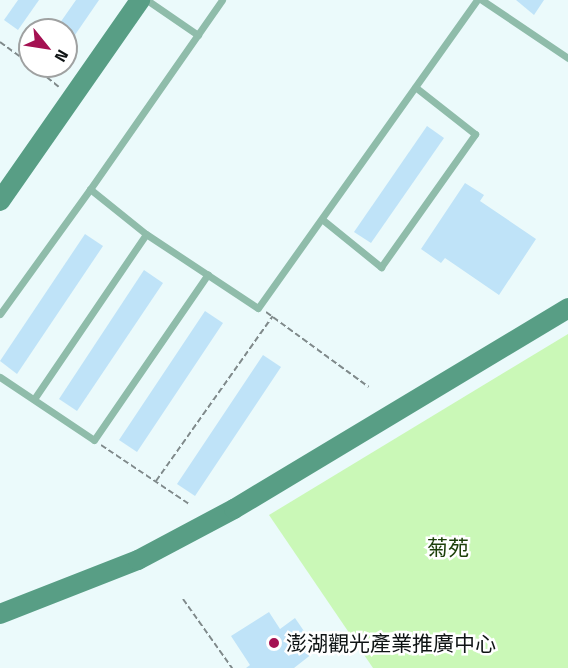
<!DOCTYPE html>
<meta charset="utf-8">
<style>
body{margin:0}
#map{position:relative;width:568px;height:668px;overflow:hidden;background:#ebfafb;font-family:"Titillium Web","Noto Sans TC",sans-serif}
div>[style]{position:absolute}
[style*='--x']{left:calc(var(--x)*1px);top:calc(var(--y)*1px);width:calc(var(--w)*1px);rotate:calc(var(--a)*1deg)}
.green>*{inset:0;background:#caf8b7}
.building>*{inset:0;background:#bfe3f8}
.path>*{height:2px;margin-top:-1px;transform-origin:0;background:repeating-linear-gradient(90deg,#7f898a 0 6px,transparent 0 9px)}
.service>*{height:7px;margin:-3.5px;padding:0 3.5px;transform-origin:3.5px;border-radius:3.5px;background:#8fbcaa}
.secondary>*{height:20px;margin:-10px;padding:0 10px;transform-origin:10px;border-radius:10px;background:#589e85}
.dots>*{width:16px;height:16px;translate:-50% -50%;box-sizing:border-box;border:3px solid #fff;border-radius:50%}
span{translate:-50% -50%;white-space:nowrap;text-align:center;line-height:1.15;-webkit-text-stroke:5px #fff;paint-order:stroke}
.park-label{font-size:21px;color:#1d400a}
.poi-label{font-size:21px;color:#0f1415}
.left{translate:0 -50%;text-align:left}
.north{position:absolute;left:18px;top:18px;width:60px;height:60px;box-sizing:border-box;background:#fff;border:2px solid #9fa1a1;border-radius:50%;rotate:120deg;font-size:16px;font-weight:700;line-height:24px;text-align:center;color:#0f1415}
.north::after{content:'';display:block;margin:auto;width:21px;height:27px;background:#a41152;clip-path:polygon(50% 0,100% 100%,50% 72%,0 100%)}
</style>
<div id="map">
<div class="green">
<div style="clip-path:polygon(568px 334px,568px 668px,373px 668px,269px 515px)"></div>
</div>
<div class="building">
<div style="clip-path:polygon(18px 0,39px 0,18px 30px,4px 20px)"></div>
<div style="clip-path:polygon(76px 0,99px 0,66px 48px,66px 30px,55px 30px)"></div>
<div style="clip-path:polygon(516px 0,544px 0,534px 15px)"></div>
<div style="clip-path:polygon(427px 126px,444px 138px,371px 243px,354px 232px)"></div>
<div style="clip-path:polygon(465px 183px,484px 195px,480px 201px,536px 239px,499px 295px,445px 258px,441px 263px,421px 249px)"></div>
<div style="clip-path:polygon(85px 234px,103px 246px,17px 374px,0 361px)"></div>
<div style="clip-path:polygon(144px 270px,163px 283px,77px 411px,59px 399px)"></div>
<div style="clip-path:polygon(205px 311px,223px 323px,137px 452px,119px 440px)"></div>
<div style="clip-path:polygon(263px 355px,281px 367px,195px 496px,177px 484px)"></div>
<div style="clip-path:polygon(269px 612px,280px 629px,295px 618px,317px 650px,294px 668px,246px 668px,250px 665px,231px 636px)"></div>
</div>
<div class="path">
<div style="--x:0;--y:42;--w:37;--a:36"></div>
<div style="--x:33;--y:66;--w:33;--a:39"></div>
<div style="--x:266;--y:312;--w:127;--a:36.1"></div>
<div style="--x:101;--y:445;--w:106;--a:33.8"></div>
<div style="--x:156;--y:481;--w:202;--a:-54.7"></div>
<div style="--x:183;--y:599;--w:85;--a:54.6"></div>
</div>
<div class="service">
<div style="--x:147;--y:0;--w:62;--a:34.5"></div>
<div style="--x:222;--y:0;--w:231;--a:124.9"></div>
<div style="--x:90;--y:189;--w:72;--a:38.8"></div>
<div style="--x:146;--y:234;--w:134;--a:33.5"></div>
<div style="--x:258;--y:308;--w:378;--a:-54.6"></div>
<div style="--x:482;--y:0;--w:104;--a:34"></div>
<div style="--x:323;--y:220;--w:75;--a:39"></div>
<div style="--x:381;--y:267;--w:163;--a:-54.7"></div>
<div style="--x:475;--y:134;--w:76;--a:-141.9"></div>
<div style="--x:0;--y:314;--w:154;--a:-54.2"></div>
<div style="--x:0;--y:377;--w:113;--a:33.8"></div>
<div style="--x:94;--y:440;--w:201;--a:-55.5"></div>
<div style="--x:34;--y:399;--w:199;--a:-55.8"></div>
</div>
<div class="secondary">
<div style="--x:0;--y:201;--w:245;--a:-55.1"></div>
<div style="--x:0;--y:614;--w:148;--a:-21.4"></div>
<div style="--x:138;--y:560;--w:109;--a:-28"></div>
<div style="--x:234;--y:509;--w:390;--a:-31"></div>
</div>
<div class="dots">
<div style="left:274px;top:643px;background:#a41152"></div>
</div>
<div class="park-label">
<span style="left:448px;top:547px">菊苑</span>
</div>
<div class="poi-label">
<span class="left" style="left:286px;top:643px">澎湖觀光產業推廣中心</span>
</div>
<div class="north">N</div>
</div>
